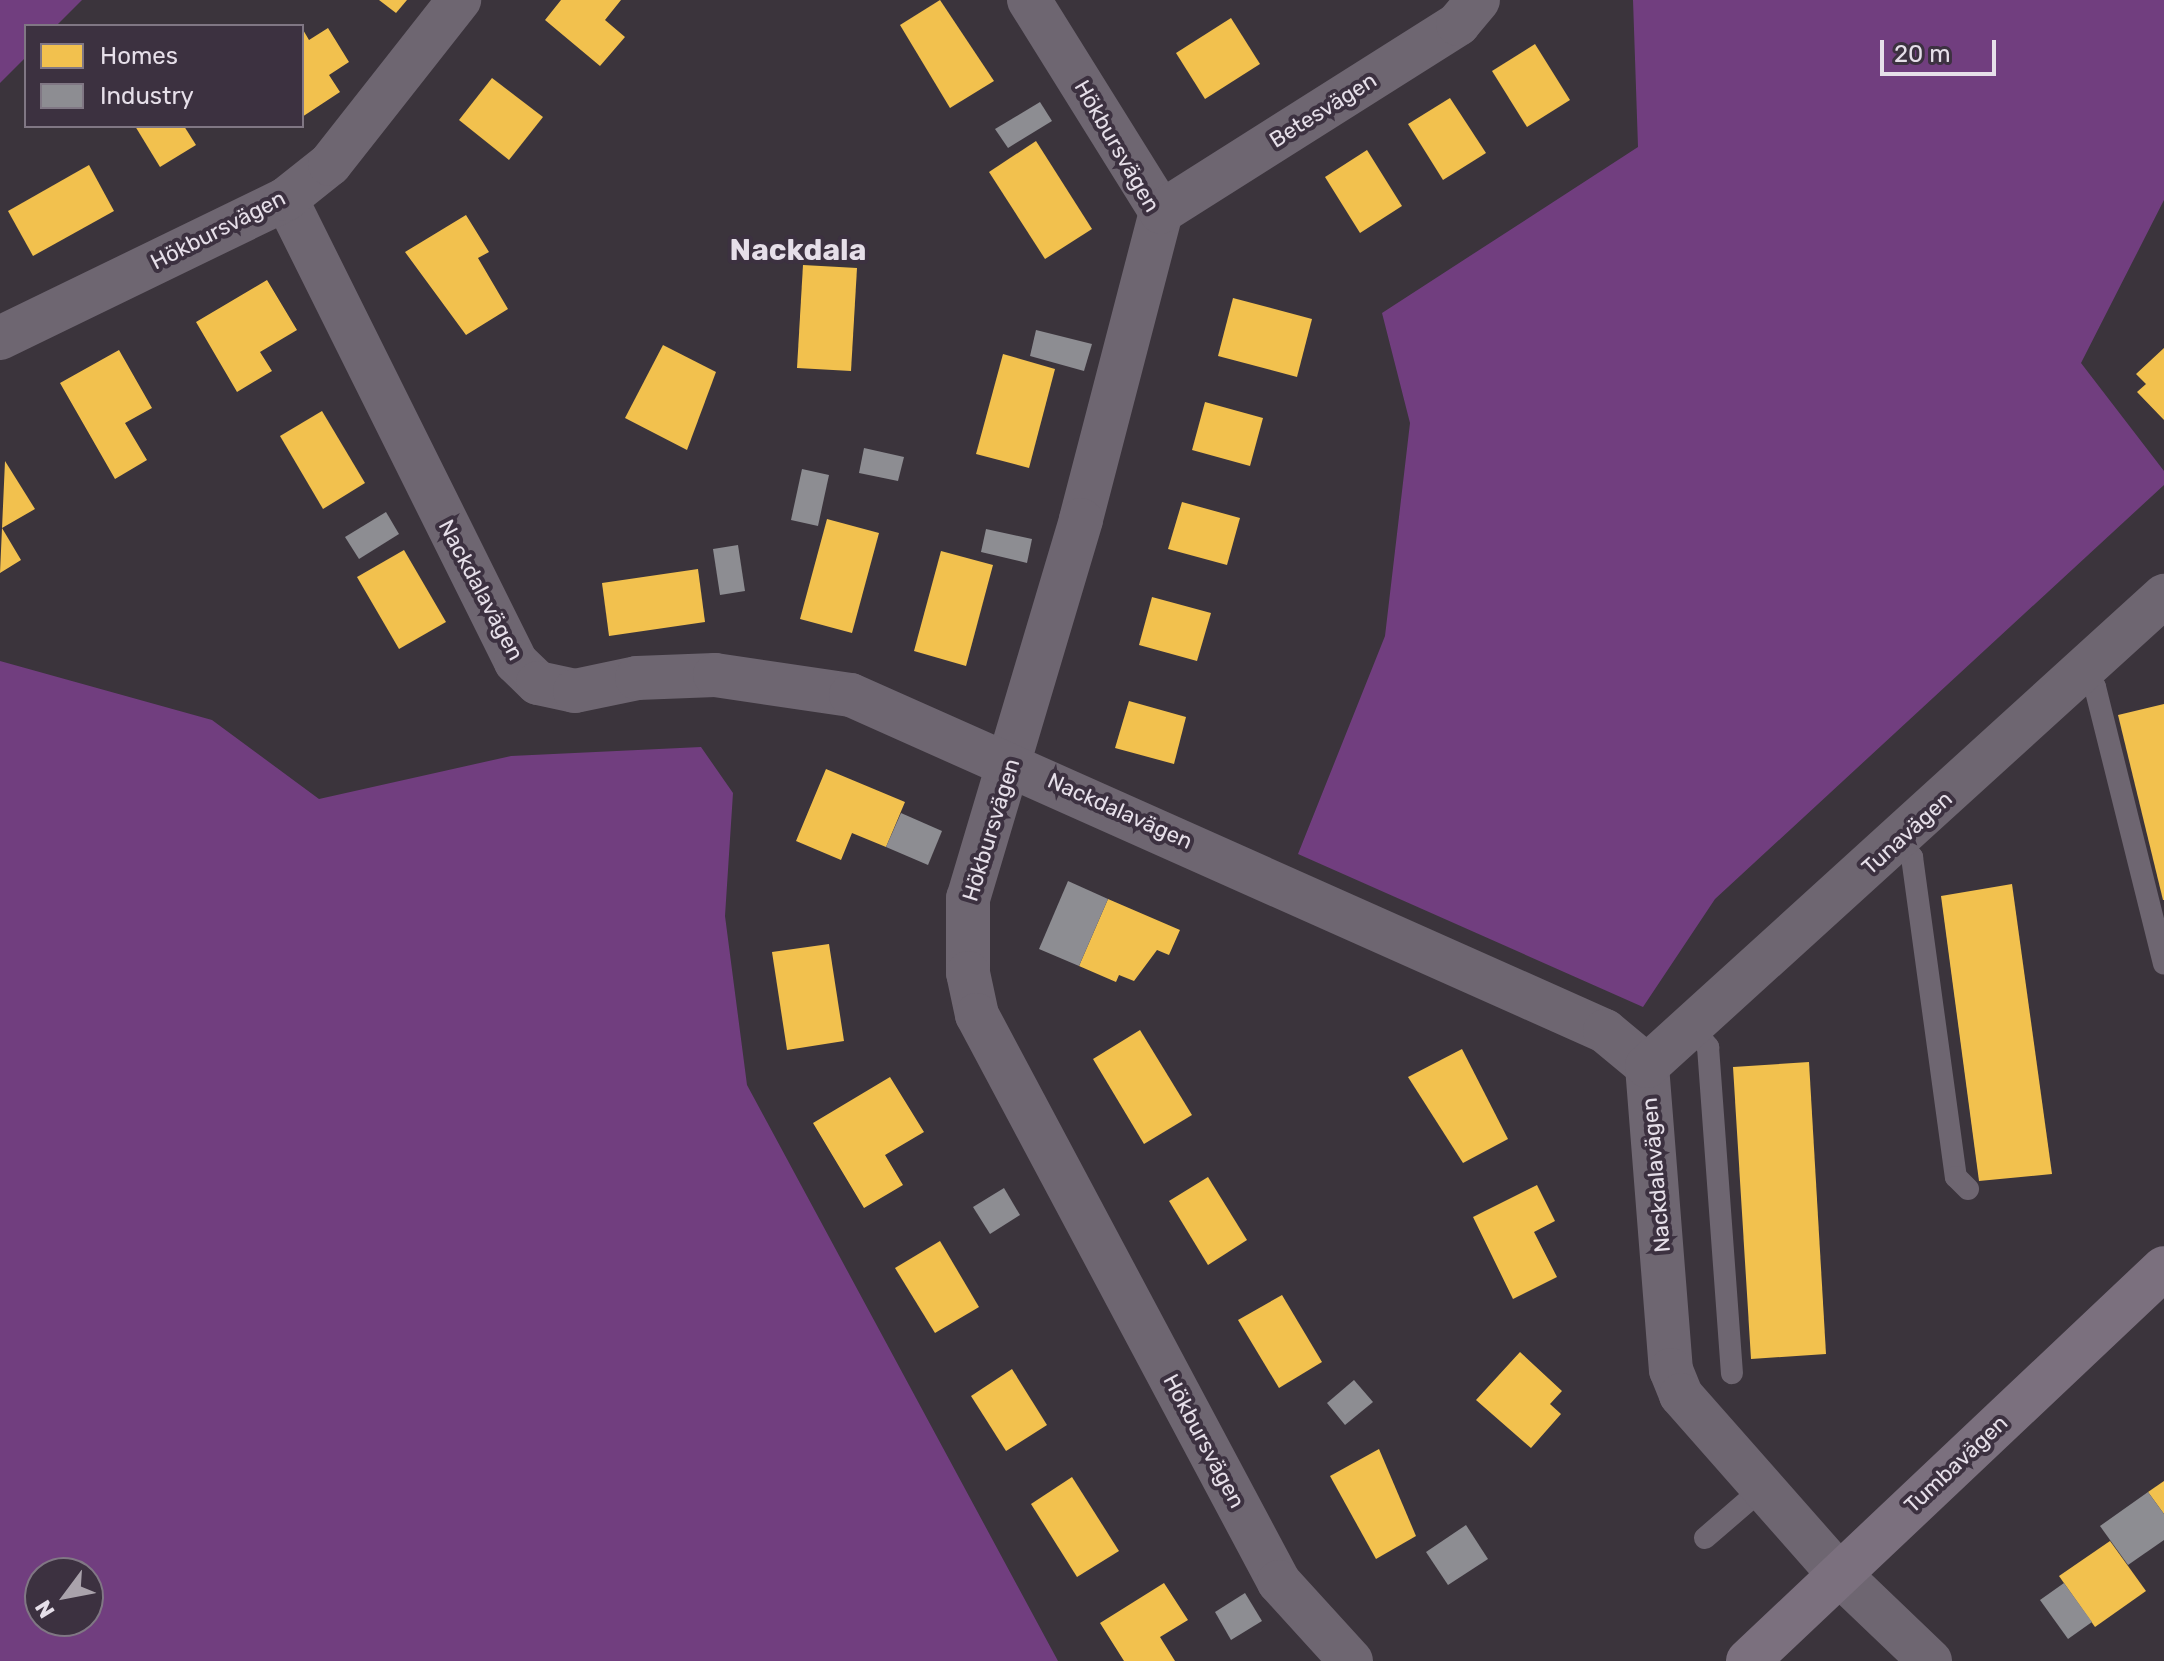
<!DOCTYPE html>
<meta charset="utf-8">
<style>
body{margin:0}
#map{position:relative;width:2164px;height:1661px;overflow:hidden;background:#3b343c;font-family:Rubik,sans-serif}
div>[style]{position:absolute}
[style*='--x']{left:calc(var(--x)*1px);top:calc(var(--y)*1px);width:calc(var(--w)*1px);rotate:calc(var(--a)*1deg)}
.forest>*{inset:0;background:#713e7f}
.homes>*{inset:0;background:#f2c14e}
.industry>*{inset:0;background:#8d8d92}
.service>*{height:22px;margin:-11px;padding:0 11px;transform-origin:11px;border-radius:11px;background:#6e6671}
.minor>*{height:44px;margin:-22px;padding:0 22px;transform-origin:22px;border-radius:22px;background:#6e6671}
.secondary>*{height:44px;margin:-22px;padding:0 22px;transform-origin:22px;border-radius:22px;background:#7b707e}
span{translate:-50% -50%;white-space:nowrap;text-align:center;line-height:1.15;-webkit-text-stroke:8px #3c3140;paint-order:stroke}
.street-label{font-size:22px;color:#e6dfe9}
.district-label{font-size:30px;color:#e6dfe9;font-weight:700}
.legend{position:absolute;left:24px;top:24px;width:280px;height:104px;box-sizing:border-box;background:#3c3140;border:2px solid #807784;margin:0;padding:10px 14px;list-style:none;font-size:24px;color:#e6dfe9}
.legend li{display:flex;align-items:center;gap:16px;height:40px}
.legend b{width:40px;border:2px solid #807784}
.north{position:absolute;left:24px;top:1557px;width:80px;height:80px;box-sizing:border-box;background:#3c3140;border:2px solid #807784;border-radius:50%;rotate:238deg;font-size:22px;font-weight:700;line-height:32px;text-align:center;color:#e6dfe9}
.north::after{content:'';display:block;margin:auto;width:28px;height:36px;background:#aaa3ac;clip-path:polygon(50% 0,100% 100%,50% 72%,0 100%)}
.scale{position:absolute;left:1880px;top:40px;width:116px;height:36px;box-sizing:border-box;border:4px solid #e6dfe9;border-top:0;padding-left:10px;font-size:24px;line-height:28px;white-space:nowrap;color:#e6dfe9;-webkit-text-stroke:6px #3c3140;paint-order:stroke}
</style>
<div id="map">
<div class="forest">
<div style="clip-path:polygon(0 0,82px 0,56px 26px,26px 26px,26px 57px,0 83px)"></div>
<div style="clip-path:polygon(1633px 0,2164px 0,2164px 200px,2081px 363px,2164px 471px,2164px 485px,1715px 899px,1643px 1007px,1298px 854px,1385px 636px,1410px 423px,1382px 313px,1638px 147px)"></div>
<div style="clip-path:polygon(evenodd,0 661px,212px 720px,319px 799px,511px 756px,701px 747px,733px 793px,725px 916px,747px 1085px,1058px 1661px,0 1661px,0 661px,88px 1573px,88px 1621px,40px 1621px,40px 1573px,88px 1573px)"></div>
</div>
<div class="homes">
<div style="clip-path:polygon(379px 0,407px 0,396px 13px)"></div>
<div style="clip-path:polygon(561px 0,621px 0,605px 20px,625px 37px,600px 66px,545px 20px)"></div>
<div style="clip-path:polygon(940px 0,994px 81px,950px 108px,900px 25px)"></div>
<div style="clip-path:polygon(1231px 18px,1260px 64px,1205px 99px,1176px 53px)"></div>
<div style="clip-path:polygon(302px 28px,309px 40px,328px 28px,349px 62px,329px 75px,340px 92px,302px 117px)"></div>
<div style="clip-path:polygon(1535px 44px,1570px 100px,1527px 127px,1492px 71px)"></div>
<div style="clip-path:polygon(492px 78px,543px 117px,509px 160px,459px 120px)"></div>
<div style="clip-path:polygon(1450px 98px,1486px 153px,1443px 180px,1408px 124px)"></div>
<div style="clip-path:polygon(135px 126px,184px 126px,196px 145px,160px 167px)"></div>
<div style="clip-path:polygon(1036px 141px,1092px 229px,1045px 259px,989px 172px)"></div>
<div style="clip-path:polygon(1367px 150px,1402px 206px,1360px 233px,1325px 177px)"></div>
<div style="clip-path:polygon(89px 165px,114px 211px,33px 256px,8px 211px)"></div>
<div style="clip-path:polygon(466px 215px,489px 252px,478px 258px,508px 309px,466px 335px,405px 252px)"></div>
<div style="clip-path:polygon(803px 265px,857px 268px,851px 371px,797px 368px)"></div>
<div style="clip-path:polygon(267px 280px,297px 330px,260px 352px,272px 371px,237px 392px,196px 322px)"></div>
<div style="clip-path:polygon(1233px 298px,1312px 319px,1297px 377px,1218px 356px)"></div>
<div style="clip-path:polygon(663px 345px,716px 372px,687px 450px,625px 418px)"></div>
<div style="clip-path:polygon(2164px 348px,2164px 420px,2137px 392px,2146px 384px,2136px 374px)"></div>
<div style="clip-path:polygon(119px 350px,152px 408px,125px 423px,147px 460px,115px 479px,60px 383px)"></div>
<div style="clip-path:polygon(1003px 354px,1055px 369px,1029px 468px,976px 454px)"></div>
<div style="clip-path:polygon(1205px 402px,1263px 418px,1250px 466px,1192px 450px)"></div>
<div style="clip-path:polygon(322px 411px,365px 483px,323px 509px,280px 436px)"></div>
<div style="clip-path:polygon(5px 461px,35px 509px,2px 528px,21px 560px,0 573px)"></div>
<div style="clip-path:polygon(1182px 502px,1240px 518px,1227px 565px,1168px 549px)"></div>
<div style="clip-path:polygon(827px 519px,879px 533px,852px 633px,800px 619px)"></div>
<div style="clip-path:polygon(404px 550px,446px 622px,399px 649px,357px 577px)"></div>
<div style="clip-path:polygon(941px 551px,993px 565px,966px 666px,914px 651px)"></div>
<div style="clip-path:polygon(698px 569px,705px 622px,609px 636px,602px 583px)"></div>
<div style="clip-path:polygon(1152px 597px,1211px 613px,1197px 661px,1139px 645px)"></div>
<div style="clip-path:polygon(1129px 701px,1186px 717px,1174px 764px,1115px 748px)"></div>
<div style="clip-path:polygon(2164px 704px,2164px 900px,2163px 900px,2118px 715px)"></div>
<div style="clip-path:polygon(826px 769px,905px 802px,886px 847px,852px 833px,841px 860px,796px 841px)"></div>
<div style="clip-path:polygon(2012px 884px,2052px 1174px,1979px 1181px,1941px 896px)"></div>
<div style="clip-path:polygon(1108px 899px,1180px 930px,1169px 955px,1157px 950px,1134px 981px,1119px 975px,1116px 982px,1079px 966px)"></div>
<div style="clip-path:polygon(829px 944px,844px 1041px,787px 1050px,772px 952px)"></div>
<div style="clip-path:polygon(1140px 1030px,1192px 1115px,1144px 1144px,1093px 1059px)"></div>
<div style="clip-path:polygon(1462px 1049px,1508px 1139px,1463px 1163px,1408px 1077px)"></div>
<div style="clip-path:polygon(1809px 1062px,1826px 1354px,1751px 1359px,1733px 1067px)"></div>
<div style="clip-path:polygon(890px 1077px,924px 1132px,885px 1155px,903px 1185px,864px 1208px,813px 1123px)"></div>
<div style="clip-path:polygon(1208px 1177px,1247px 1240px,1208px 1265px,1169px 1201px)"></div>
<div style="clip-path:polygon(1537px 1185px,1555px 1221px,1534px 1232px,1557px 1277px,1513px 1299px,1473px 1217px)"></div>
<div style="clip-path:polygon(940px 1241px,979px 1307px,935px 1333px,895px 1268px)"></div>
<div style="clip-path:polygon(1282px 1295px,1322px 1362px,1279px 1388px,1238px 1320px)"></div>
<div style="clip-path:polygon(1520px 1352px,1562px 1391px,1550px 1404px,1561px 1414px,1531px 1448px,1476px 1400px)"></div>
<div style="clip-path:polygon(1012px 1369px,1047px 1425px,1006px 1451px,971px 1396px)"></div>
<div style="clip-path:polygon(1379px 1449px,1416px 1536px,1376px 1559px,1330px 1476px)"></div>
<div style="clip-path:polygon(1072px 1477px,1119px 1551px,1077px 1577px,1031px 1504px)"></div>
<div style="clip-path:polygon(2164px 1481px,2164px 1514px,2148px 1492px)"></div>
<div style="clip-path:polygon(2110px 1541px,2146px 1591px,2095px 1627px,2059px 1576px)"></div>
<div style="clip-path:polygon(1164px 1583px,1188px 1620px,1160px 1637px,1175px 1661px,1124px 1661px,1100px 1623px)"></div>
</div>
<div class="industry">
<div style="clip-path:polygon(1040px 102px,1052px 121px,1008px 148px,995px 129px)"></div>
<div style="clip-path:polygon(1036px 330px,1092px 344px,1084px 371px,1030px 356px)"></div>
<div style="clip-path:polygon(864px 448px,904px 457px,898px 481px,859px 473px)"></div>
<div style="clip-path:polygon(802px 469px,829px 475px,818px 526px,791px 520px)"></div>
<div style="clip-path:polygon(386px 512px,399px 534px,359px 559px,345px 537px)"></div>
<div style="clip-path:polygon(986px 529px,1032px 539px,1027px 563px,981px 552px)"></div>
<div style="clip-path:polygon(738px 545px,745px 591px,720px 595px,713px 549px)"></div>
<div style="clip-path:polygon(901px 813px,942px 831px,928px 865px,886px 847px)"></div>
<div style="clip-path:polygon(1068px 881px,1108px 899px,1079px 966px,1039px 949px)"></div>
<div style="clip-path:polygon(1004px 1188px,1020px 1215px,990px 1234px,973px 1207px)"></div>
<div style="clip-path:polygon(1354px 1380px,1373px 1402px,1345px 1425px,1327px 1403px)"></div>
<div style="clip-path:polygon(2148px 1492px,2164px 1514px,2164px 1540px,2128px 1565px,2100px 1526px)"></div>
<div style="clip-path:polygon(1466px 1525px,1488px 1559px,1448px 1585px,1426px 1552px)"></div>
<div style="clip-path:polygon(2064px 1583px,2092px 1622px,2068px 1639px,2040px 1600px)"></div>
<div style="clip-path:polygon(1245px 1593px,1262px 1621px,1231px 1640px,1215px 1612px)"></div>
</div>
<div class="service">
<div style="--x:2082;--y:673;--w:19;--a:47"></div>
<div style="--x:2095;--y:687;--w:285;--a:76"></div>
<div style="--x:1899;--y:841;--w:21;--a:51"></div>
<div style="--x:1912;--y:857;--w:323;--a:82.2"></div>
<div style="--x:1956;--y:1177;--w:17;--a:45"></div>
<div style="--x:1690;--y:1026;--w:28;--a:49"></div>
<div style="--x:1708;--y:1047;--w:327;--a:85.8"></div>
<div style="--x:1705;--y:1538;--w:77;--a:-40.8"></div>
</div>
<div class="minor">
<div style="--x:1029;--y:0;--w:250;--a:58.1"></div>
<div style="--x:1161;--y:212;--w:318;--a:104.6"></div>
<div style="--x:1081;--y:520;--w:395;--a:106.6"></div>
<div style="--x:968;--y:898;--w:75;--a:90"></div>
<div style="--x:968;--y:973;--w:43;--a:77.9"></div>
<div style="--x:977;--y:1015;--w:642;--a:61.96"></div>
<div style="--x:1279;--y:1582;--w:107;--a:47.7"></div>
<div style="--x:286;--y:199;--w:517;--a:63.58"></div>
<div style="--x:516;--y:662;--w:30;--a:44"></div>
<div style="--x:538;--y:683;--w:38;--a:12"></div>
<div style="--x:575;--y:691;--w:63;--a:-11.8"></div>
<div style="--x:637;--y:678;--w:78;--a:-2.2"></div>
<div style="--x:715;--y:675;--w:137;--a:8.4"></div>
<div style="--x:851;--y:695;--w:825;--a:24.02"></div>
<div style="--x:1605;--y:1031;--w:55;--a:39.8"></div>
<div style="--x:1647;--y:1066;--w:305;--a:85.5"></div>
<div style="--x:1671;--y:1370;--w:27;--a:68"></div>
<div style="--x:1681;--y:1395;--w:239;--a:48.6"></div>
<div style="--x:1839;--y:1574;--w:126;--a:43.7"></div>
<div style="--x:1161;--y:212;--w:352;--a:-32.3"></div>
<div style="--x:1458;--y:24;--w:31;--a:-50"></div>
<div style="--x:0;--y:338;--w:318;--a:-25.9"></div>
<div style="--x:286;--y:199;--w:56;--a:-38.5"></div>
<div style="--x:330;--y:164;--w:209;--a:-51.8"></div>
<div style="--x:1647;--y:1066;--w:699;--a:-42.27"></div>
</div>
<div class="secondary">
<div style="--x:1748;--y:1661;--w:572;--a:-43.37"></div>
</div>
<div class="street-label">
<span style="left:1323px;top:110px;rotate:-32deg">Betesvägen</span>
<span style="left:1117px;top:146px;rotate:60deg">Hökbursvägen</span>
<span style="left:218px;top:230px;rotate:-27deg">Hökbursvägen</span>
<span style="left:481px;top:590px;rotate:62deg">Nackdalavägen</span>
<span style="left:1120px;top:811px;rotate:24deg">Nackdalavägen</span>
<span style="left:991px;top:830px;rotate:-73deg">Hökbursvägen</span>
<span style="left:1907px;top:833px;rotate:-42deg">Tunavägen</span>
<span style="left:1656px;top:1175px;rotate:-95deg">Nackdalavägen</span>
<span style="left:1204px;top:1441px;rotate:62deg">Hökbursvägen</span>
<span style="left:1956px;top:1464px;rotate:-43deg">Tumbavägen</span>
</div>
<div class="district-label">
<span style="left:798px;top:250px">Nackdala</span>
</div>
<ul class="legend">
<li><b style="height:22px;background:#f2c14e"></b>Homes</li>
<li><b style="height:22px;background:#8d8d92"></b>Industry</li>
</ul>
<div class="north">N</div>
<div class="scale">20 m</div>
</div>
